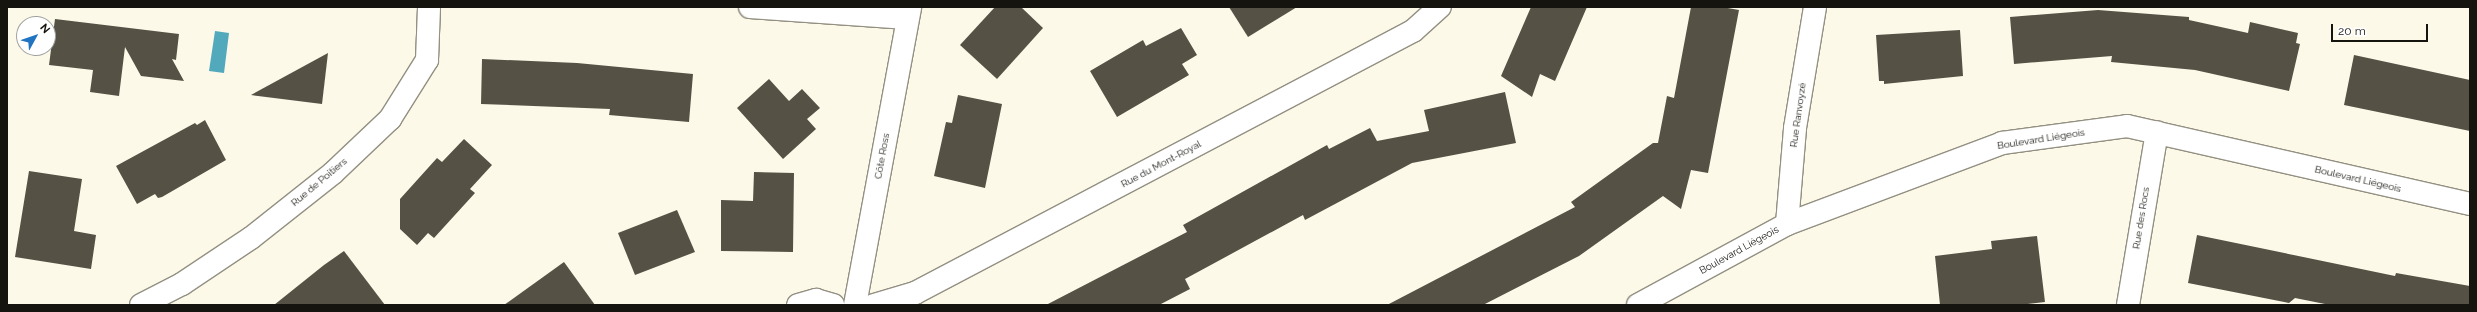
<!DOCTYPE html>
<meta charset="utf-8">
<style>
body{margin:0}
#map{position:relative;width:2477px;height:312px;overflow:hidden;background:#fcf9e9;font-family:Raleway,sans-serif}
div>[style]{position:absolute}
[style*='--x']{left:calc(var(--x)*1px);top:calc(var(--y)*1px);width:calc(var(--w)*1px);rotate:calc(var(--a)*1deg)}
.water>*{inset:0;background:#52a9bc}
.building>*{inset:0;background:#555245}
.roads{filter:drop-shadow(1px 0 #939082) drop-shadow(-1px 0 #939082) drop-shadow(0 1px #939082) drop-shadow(0 -1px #939082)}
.minor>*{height:22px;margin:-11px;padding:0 11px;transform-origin:11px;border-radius:11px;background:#fff}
span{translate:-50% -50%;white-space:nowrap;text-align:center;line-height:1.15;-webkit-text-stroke:4px #fff;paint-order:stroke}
.street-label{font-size:10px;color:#15140f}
.frame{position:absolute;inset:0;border:8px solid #15140f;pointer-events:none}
.north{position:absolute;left:16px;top:16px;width:40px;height:40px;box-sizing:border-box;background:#fff;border:1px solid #a1a19f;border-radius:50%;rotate:50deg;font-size:11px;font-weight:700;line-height:16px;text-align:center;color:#15140f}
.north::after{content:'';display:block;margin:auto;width:14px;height:18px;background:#2074c2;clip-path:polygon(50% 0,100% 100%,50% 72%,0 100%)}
.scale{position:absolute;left:2331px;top:24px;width:97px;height:18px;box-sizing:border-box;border:2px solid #15140f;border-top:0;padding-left:5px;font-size:12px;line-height:14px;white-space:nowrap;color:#15140f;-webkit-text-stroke:3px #fff;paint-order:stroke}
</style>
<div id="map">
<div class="water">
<div style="clip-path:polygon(215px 31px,229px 33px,224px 73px,209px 71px)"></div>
</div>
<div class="building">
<div style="clip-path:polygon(995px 7px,1021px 7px,1043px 28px,997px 79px,960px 45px)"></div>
<div style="clip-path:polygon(1229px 7px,1297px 7px,1248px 37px)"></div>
<div style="clip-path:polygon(1531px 7px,1587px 7px,1555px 81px,1540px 74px,1532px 97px,1501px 76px)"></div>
<div style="clip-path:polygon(1691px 7px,1722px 7px,1739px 10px,1708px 173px,1691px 170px,1681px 209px,1663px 196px,1579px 256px,1483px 305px,1387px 305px,1575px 207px,1571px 202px,1653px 143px,1658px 143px,1667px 96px,1674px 98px)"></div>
<div style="clip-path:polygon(2098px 10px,2189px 17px,2189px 20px,2248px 33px,2250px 22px,2298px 33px,2296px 43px,2300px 44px,2289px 91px,2195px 70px,2111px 62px,2112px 56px,2014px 64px,2010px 17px)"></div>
<div style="clip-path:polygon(55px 19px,179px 34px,176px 60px,172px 59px,184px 81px,141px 76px,125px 47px,119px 96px,90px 92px,93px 70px,49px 65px)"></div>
<div style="clip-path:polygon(1181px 28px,1197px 55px,1182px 64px,1189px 75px,1117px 117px,1090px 71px,1143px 40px,1146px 46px)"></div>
<div style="clip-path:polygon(1960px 30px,1963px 76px,1884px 84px,1884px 81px,1879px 81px,1876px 35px)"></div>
<div style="clip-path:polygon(328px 53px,322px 104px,251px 95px)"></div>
<div style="clip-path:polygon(2354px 55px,2470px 80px,2470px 131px,2344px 105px)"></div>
<div style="clip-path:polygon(482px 59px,577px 63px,693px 74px,689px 122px,609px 115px,610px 109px,481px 104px)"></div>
<div style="clip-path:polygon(769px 79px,789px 101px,802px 89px,820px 108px,807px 119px,816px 129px,783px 159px,737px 108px)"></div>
<div style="clip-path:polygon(1505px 92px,1516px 143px,1412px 163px,1305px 220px,1303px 215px,1185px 279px,1190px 289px,1159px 305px,1046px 305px,1187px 232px,1183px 225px,1327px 145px,1329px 149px,1370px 128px,1377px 141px,1429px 131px,1424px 110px)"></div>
<div style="clip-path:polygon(958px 95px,1002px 104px,985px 188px,934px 176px,946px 122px,952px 123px)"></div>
<div style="clip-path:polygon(205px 120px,226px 160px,162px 197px,158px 198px,155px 194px,137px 204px,116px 166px,195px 123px,197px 125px)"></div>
<div style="clip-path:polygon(464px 139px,492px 165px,470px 189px,475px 193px,434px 238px,428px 233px,417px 245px,400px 229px,400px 199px,437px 158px,442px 162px)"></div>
<div style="clip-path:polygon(29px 171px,82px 179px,74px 231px,96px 235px,91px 269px,15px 257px)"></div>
<div style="clip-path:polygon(754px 172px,794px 173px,793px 252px,721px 251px,721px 200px,753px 201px)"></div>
<div style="clip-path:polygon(677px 210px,695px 252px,635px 275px,618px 233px)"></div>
<div style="clip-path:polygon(2197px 235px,2395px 276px,2396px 273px,2470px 286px,2470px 305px,2330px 305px,2295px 298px,2289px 303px,2188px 283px)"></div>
<div style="clip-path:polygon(2037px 236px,2045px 302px,2019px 305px,1940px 305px,1935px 256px,1992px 249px,1991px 241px)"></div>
<div style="clip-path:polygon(344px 251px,385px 305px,274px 305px,324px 265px)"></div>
<div style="clip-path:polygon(564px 262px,595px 305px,504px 305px)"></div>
</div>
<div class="roads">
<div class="minor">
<div style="--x:750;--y:7;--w:157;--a:4"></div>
<div style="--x:1787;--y:224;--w:96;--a:-85.2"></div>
<div style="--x:1795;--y:128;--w:123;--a:-80.6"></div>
<div style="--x:141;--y:305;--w:46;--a:-27.1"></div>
<div style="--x:182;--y:284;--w:83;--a:-33.7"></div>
<div style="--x:251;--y:238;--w:105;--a:-38.4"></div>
<div style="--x:333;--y:173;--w:79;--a:-43.5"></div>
<div style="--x:390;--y:119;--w:70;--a:-57.9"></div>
<div style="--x:427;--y:60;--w:53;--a:-87.8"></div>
<div style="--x:798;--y:305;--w:19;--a:-16"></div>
<div style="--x:816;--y:300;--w:18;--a:16"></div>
<div style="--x:855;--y:305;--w:303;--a:-79.5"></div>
<div style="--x:874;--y:305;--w:43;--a:-16.3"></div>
<div style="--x:915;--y:293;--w:563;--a:-27.75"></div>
<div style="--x:1413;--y:31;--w:36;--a:-42"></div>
<div style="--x:1638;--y:305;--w:170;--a:-28.5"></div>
<div style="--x:1787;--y:224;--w:230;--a:-20.6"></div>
<div style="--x:2002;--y:143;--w:126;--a:-7.7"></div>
<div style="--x:2127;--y:126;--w:352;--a:12.8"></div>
<div style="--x:2128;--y:305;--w:175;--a:-80.5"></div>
</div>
</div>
<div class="street-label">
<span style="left:1798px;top:115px;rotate:-82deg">Rue Ranvoyzé</span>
<span style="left:2041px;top:139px;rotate:-9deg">Boulevard Liégeois</span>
<span style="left:882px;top:156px;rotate:-80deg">Côte Ross</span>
<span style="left:1161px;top:164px;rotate:-28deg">Rue du Mont-Royal</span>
<span style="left:2358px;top:179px;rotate:13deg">Boulevard Liégeois</span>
<span style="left:319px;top:182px;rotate:-40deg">Rue de Poitiers</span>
<span style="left:2141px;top:218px;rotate:-81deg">Rue des Rocs</span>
<span style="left:1739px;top:250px;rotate:-29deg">Boulevard Liégeois</span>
</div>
<div class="frame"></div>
<div class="north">N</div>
<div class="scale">20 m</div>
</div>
